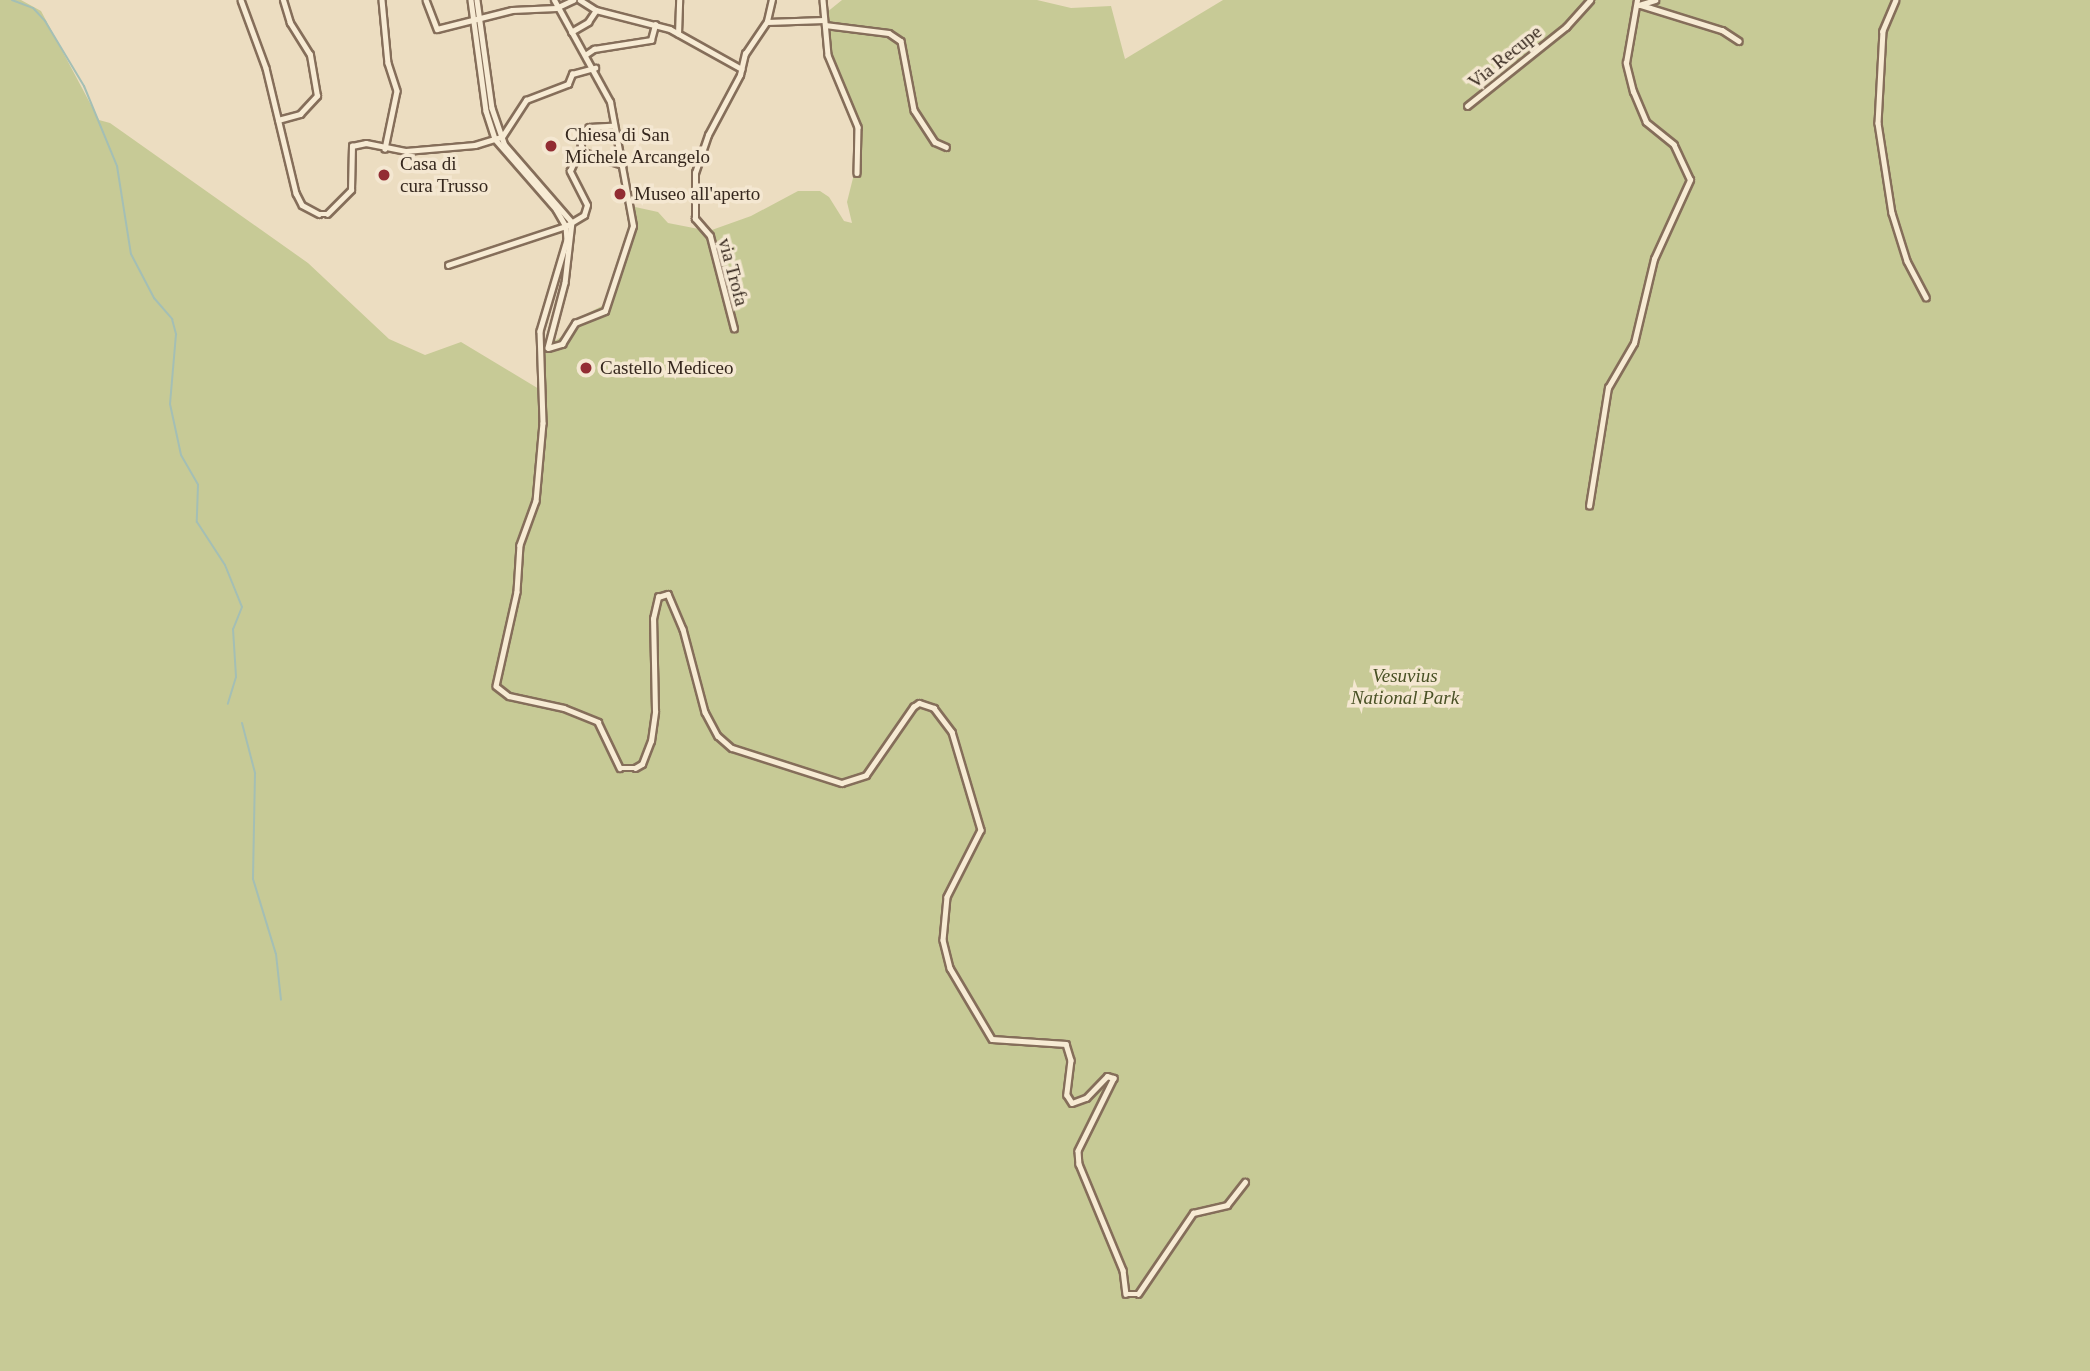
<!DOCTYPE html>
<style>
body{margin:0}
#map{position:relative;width:2090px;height:1371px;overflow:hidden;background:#ecddc1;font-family:"Times New Roman",serif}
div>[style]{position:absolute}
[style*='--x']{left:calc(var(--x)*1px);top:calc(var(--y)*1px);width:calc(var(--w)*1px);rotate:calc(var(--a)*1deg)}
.green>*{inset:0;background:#c7ca96}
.stream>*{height:2px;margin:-1px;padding:0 1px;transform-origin:1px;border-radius:1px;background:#a4bfb5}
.roads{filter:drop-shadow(2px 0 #856e5a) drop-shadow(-2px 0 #856e5a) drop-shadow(0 2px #856e5a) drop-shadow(0 -2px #856e5a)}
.minor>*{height:4.5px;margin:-2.25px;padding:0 2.25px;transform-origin:2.25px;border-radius:2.25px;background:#f7ebd4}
.dots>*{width:19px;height:19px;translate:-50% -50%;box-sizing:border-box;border:4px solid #f4e7d1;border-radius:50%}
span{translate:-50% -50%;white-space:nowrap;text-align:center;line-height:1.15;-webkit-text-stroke:7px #f4e7d1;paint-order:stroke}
.street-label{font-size:19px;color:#35271d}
.poi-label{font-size:19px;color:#35271d}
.left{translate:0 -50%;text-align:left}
.park-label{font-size:19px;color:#495125;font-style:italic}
</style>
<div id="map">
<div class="green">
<div style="clip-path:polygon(0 0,21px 0,41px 11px,99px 120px,110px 123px,308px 263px,389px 339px,425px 355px,461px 342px,539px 389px,538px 338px,556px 340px,566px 334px,572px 321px,606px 304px,631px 228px,626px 205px,658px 212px,668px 223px,709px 231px,751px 216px,798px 191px,820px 191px,829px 197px,844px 221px,852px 223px,847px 202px,858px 158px,857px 122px,827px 63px,821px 17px,842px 0,1037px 0,1071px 8px,1111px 6px,1125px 59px,1223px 0,2090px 0,2090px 1371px,0 1371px)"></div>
</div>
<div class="stream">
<div style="--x:12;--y:0;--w:22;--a:21"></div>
<div style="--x:33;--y:8;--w:18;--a:47"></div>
<div style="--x:45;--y:21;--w:76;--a:59"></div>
<div style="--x:84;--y:86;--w:87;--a:67.6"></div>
<div style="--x:117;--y:166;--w:89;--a:81"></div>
<div style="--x:131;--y:254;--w:50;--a:62.4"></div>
<div style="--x:154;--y:298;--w:28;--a:49"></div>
<div style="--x:172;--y:319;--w:16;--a:75"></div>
<div style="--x:176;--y:334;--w:70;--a:94.9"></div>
<div style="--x:170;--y:404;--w:52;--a:77.8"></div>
<div style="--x:181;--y:455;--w:34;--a:60"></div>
<div style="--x:198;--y:485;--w:37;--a:92"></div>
<div style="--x:197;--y:522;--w:51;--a:56.9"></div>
<div style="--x:225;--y:565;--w:45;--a:68"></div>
<div style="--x:242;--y:607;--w:24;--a:112"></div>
<div style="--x:233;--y:629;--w:48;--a:86.4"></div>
<div style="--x:236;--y:677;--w:28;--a:107"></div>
<div style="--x:242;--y:723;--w:52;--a:75.4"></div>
<div style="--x:255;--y:773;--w:106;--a:91.1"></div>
<div style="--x:253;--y:879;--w:78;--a:73"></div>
<div style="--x:276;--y:954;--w:46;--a:83.8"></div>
</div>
<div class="roads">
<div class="minor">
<div style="--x:241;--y:0;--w:72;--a:69.8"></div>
<div style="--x:266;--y:68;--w:129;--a:76.5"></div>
<div style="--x:296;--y:193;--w:13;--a:63"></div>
<div style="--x:302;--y:205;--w:19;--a:28"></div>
<div style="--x:319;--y:214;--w:8;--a:0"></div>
<div style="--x:327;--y:214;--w:34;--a:-45"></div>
<div style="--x:351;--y:190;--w:44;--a:-88.7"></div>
<div style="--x:352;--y:146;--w:14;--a:-12"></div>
<div style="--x:366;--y:143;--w:41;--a:11.3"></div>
<div style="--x:406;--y:151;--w:69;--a:-5"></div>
<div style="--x:475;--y:145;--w:28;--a:-17"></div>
<div style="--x:502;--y:137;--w:44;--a:-57"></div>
<div style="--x:526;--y:100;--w:45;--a:-20.9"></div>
<div style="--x:568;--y:84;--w:11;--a:-68"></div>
<div style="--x:572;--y:74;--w:24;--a:-15"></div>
<div style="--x:382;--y:0;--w:63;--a:84.6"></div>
<div style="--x:388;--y:63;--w:29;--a:72"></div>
<div style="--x:397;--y:91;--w:59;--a:101.7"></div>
<div style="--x:426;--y:0;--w:31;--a:69"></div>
<div style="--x:437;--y:29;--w:77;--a:-14.2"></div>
<div style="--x:512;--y:10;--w:44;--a:-2.6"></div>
<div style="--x:556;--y:8;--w:19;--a:-25"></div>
<div style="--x:471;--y:0;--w:112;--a:82.3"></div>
<div style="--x:486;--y:111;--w:29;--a:72"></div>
<div style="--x:495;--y:139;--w:93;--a:48.9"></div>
<div style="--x:556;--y:209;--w:20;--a:60"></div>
<div style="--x:566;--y:226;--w:14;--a:86"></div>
<div style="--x:567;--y:240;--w:95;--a:106.5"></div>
<div style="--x:540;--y:331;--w:92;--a:88.1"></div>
<div style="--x:543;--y:423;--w:78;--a:95.1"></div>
<div style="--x:536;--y:501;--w:47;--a:110"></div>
<div style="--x:520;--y:545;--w:47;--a:93.7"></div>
<div style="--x:517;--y:592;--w:96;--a:102.6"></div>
<div style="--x:496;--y:686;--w:16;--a:38"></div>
<div style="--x:509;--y:696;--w:56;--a:12.3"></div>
<div style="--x:564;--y:708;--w:37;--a:22"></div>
<div style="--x:598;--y:722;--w:51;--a:64.4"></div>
<div style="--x:620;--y:768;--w:15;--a:0"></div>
<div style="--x:635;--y:768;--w:8;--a:-30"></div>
<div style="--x:642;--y:764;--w:25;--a:-69"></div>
<div style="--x:651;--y:741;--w:30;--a:-82"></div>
<div style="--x:655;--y:711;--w:92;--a:-91.2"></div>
<div style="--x:653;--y:619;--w:23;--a:-77"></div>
<div style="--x:658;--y:597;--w:10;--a:-17"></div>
<div style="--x:668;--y:594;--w:38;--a:67"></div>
<div style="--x:683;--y:629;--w:86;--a:75.2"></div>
<div style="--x:705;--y:712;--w:27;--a:62"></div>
<div style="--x:718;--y:736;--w:18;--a:41"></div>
<div style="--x:732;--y:748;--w:115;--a:17.7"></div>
<div style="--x:842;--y:783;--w:25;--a:-18"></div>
<div style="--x:866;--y:775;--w:83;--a:-55.3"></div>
<div style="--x:913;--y:707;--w:7;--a:-34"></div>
<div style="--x:919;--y:703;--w:16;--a:18"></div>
<div style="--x:934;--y:708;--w:30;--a:53"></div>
<div style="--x:952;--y:732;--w:102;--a:73.5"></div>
<div style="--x:981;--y:830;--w:75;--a:116.9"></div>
<div style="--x:947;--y:897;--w:43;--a:95.3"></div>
<div style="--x:943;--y:940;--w:29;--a:76"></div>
<div style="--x:950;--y:968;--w:82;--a:59.4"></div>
<div style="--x:992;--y:1039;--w:74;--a:3.9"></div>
<div style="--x:1066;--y:1044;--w:17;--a:73"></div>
<div style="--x:1071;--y:1060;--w:35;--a:97"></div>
<div style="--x:1067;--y:1095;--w:9;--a:58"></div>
<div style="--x:1072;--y:1103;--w:15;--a:-20"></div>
<div style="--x:1086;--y:1098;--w:30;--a:-46"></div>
<div style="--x:1107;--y:1076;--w:7;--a:16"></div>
<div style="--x:1114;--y:1078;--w:81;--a:116.3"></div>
<div style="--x:1078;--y:1151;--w:13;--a:86"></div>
<div style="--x:1079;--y:1164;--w:115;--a:67.5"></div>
<div style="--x:1123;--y:1270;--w:24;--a:83"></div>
<div style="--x:1126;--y:1294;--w:12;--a:0"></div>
<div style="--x:1138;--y:1294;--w:98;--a:-55.8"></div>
<div style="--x:1193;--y:1213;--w:35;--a:-13"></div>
<div style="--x:1227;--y:1205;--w:29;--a:-52"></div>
<div style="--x:477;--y:0;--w:109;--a:82.1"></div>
<div style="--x:492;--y:108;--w:39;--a:71"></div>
<div style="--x:505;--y:145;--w:102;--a:49"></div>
<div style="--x:572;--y:222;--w:61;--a:96.5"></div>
<div style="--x:565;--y:283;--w:67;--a:104.7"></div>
<div style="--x:580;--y:0;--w:19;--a:32"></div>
<div style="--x:596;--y:10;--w:76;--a:14.4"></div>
<div style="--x:670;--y:29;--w:82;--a:29.1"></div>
<div style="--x:823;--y:0;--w:55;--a:84.8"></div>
<div style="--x:828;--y:55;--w:78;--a:67.4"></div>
<div style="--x:858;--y:127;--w:46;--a:91.2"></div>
<div style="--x:1896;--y:0;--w:34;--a:113"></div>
<div style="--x:1883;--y:31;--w:92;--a:93.1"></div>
<div style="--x:1878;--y:123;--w:91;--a:81.2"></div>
<div style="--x:1892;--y:213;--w:50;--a:72.6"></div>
<div style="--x:1907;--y:261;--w:41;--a:62.2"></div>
<div style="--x:1639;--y:5;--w:17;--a:-17"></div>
<div style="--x:1641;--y:5;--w:85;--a:17.2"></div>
<div style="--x:1722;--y:30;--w:20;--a:33"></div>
<div style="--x:767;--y:22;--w:57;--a:-2"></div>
<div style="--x:825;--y:25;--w:64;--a:7.1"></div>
<div style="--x:889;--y:33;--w:14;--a:34"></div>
<div style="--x:901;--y:41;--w:70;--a:79.3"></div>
<div style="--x:914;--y:110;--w:38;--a:57"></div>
<div style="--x:935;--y:142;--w:12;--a:24"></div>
<div style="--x:571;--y:32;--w:20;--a:-30"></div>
<div style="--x:588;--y:22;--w:14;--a:-56"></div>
<div style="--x:678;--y:34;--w:34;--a:-88"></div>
<div style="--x:585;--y:55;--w:11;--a:-34"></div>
<div style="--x:594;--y:49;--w:58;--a:-9"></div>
<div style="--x:651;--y:40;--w:16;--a:-75"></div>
<div style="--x:1467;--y:106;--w:127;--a:-38.6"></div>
<div style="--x:1566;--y:27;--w:36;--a:-48"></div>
<div style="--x:278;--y:120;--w:23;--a:-15"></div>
<div style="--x:300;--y:114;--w:25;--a:-47"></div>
<div style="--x:317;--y:96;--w:42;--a:-99.7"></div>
<div style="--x:310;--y:55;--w:38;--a:-122"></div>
<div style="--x:290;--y:23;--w:24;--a:-107"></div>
<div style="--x:580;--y:151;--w:45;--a:18"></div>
<div style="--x:448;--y:265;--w:124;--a:-18.3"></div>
<div style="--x:566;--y:226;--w:21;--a:-31"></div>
<div style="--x:584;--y:215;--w:10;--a:-73"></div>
<div style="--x:587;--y:205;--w:38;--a:-117"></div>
<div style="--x:570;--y:171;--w:27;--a:-66"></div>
<div style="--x:581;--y:146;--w:12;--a:-99"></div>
<div style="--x:579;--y:134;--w:12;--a:-35"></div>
<div style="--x:589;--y:127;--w:22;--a:-3"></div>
<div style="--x:734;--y:329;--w:96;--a:-104.5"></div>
<div style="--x:710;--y:236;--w:23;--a:-131"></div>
<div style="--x:695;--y:219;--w:46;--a:-90"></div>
<div style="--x:695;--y:173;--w:40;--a:-71.1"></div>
<div style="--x:708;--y:135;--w:68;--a:-61.9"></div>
<div style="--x:740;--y:75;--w:22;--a:-77"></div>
<div style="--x:745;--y:54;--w:40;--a:-56"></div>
<div style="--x:767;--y:21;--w:22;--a:-77"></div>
<div style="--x:548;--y:348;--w:15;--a:-16"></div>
<div style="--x:562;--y:344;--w:25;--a:-58"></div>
<div style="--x:575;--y:323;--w:32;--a:-22"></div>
<div style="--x:605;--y:311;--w:89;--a:-71.8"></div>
<div style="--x:633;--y:226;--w:126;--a:-100.5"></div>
<div style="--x:610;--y:102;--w:116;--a:-118.8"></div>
<div style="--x:1589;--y:506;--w:120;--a:-80.9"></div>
<div style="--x:1608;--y:388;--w:52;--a:-60"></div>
<div style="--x:1634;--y:343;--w:86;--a:-76.6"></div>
<div style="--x:1654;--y:259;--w:87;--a:-65.5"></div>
<div style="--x:1690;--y:180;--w:38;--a:-115"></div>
<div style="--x:1674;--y:145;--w:36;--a:-141"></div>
<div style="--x:1646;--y:122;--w:33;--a:-113"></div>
<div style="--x:1633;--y:92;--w:30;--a:-104"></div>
<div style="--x:1626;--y:63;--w:64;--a:-80.1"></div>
</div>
</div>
<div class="dots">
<div style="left:551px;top:146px;background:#922c33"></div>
<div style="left:384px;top:175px;background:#922c33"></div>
<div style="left:620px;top:194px;background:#922c33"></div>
<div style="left:586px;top:368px;background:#922c33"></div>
</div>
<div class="street-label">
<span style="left:1505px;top:57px;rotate:-39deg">Via Recupe</span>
<span style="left:733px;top:272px;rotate:75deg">via Trofa</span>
</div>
<div class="poi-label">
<span class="left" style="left:565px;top:146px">Chiesa di San<br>Michele Arcangelo</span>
<span class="left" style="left:400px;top:175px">Casa di<br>cura Trusso</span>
<span class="left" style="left:634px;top:194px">Museo all'aperto</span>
<span class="left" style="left:600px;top:368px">Castello Mediceo</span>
</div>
<div class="park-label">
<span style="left:1405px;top:687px">Vesuvius<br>National Park</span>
</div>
</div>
